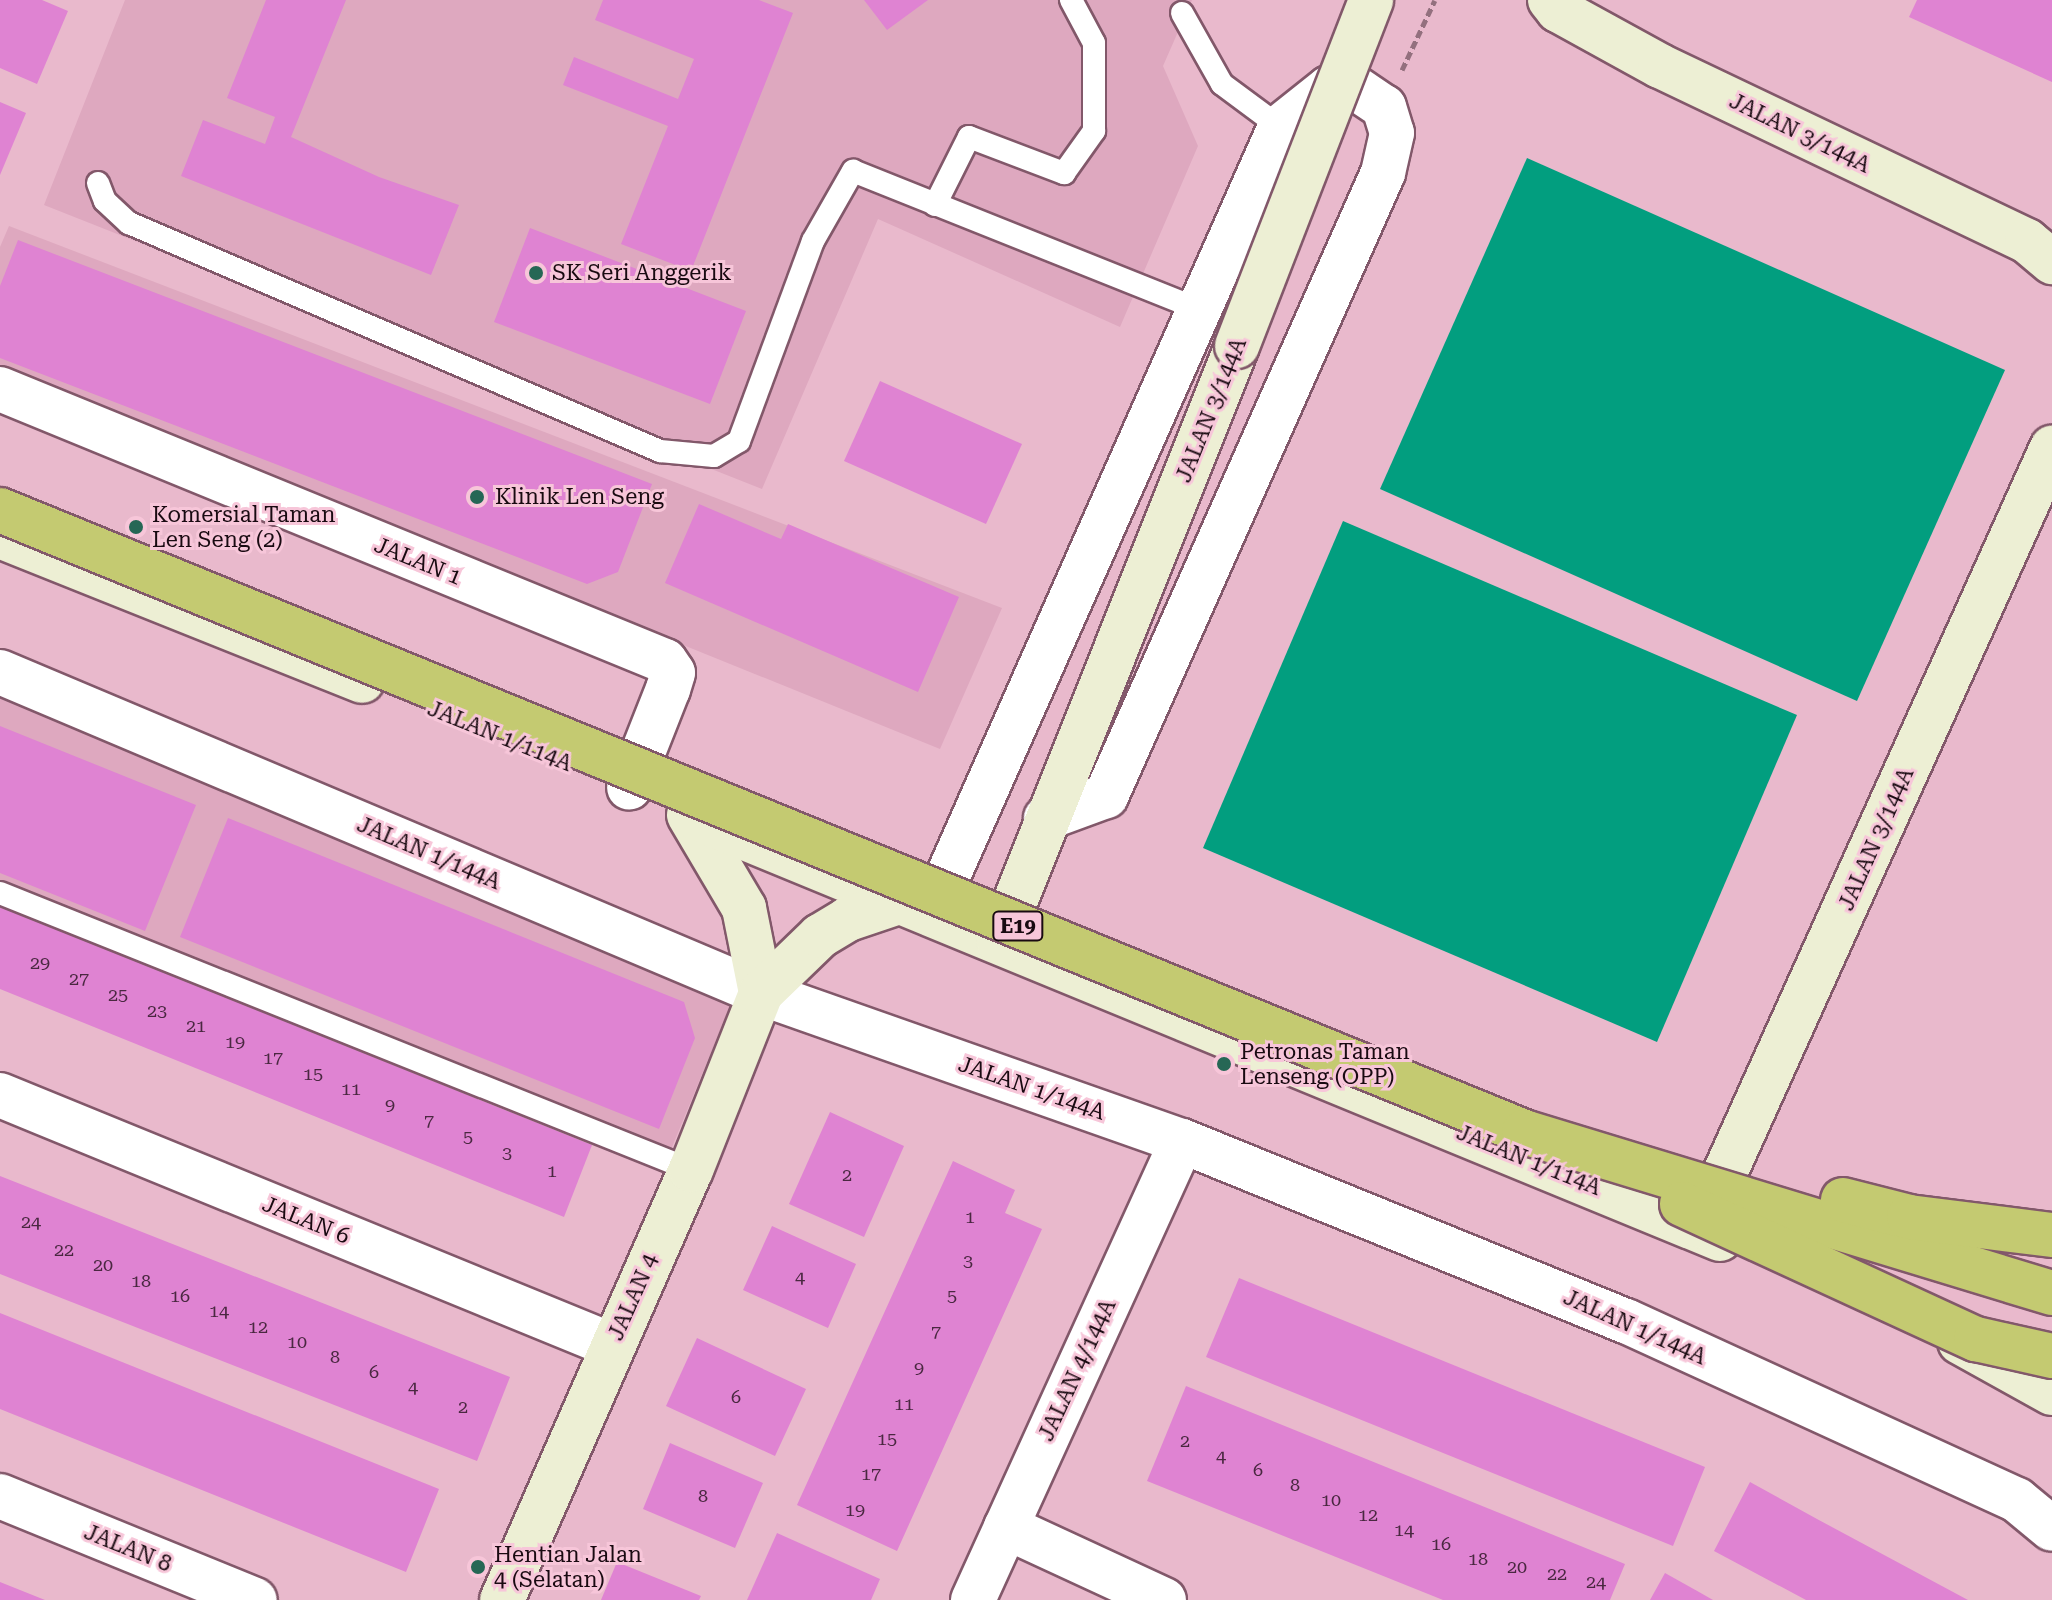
<!DOCTYPE html>
<style>
body{margin:0}
#map{position:relative;width:2052px;height:1600px;overflow:hidden;background:#e9b9cc;font-family:"Roboto Serif",serif}
div>[style]{position:absolute}
[style*='--x']{left:calc(var(--x)*1px);top:calc(var(--y)*1px);width:calc(var(--w)*1px);rotate:calc(var(--a)*1deg)}
.built>*{inset:0;background:#dea8bf}
.water>*{inset:0;background:#029e7f}
.building>*{inset:0;background:#df83d2}
.path>*{height:5px;margin-top:-2.5px;transform-origin:0;background:repeating-linear-gradient(90deg,#93707e 0 8px,transparent 0 12px)}
.roads{filter:drop-shadow(2px 0 #82586a) drop-shadow(-2px 0 #82586a) drop-shadow(0 2px #82586a) drop-shadow(0 -2px #82586a)}
.lane>*{height:22px;margin:-11px;padding:0 11px;transform-origin:11px;border-radius:11px;background:#fff}
.street>*{height:44px;margin:-22px;padding:0 22px;transform-origin:22px;border-radius:22px;background:#fff}
.secondary>*{height:44px;margin:-22px;padding:0 22px;transform-origin:22px;border-radius:22px;background:#edefd4}
.bridges{filter:drop-shadow(2px 0 #82586a) drop-shadow(-2px 0 #82586a) drop-shadow(0 2px #82586a) drop-shadow(0 -2px #82586a)}
.secondary-bridge>*{height:44px;margin:-22px;padding:0 22px;transform-origin:22px;border-radius:22px;background:#edefd4}
.highway-bridge>*{height:44px;margin:-22px;padding:0 22px;transform-origin:22px;border-radius:22px;background:#c4ca71}
.dots>*{width:22px;height:22px;translate:-50% -50%;box-sizing:border-box;border:4px solid #f7c6d9;border-radius:50%}
span{translate:-50% -50%;white-space:nowrap;text-align:center;line-height:1.15;-webkit-text-stroke:6px #f7c6d9;paint-order:stroke}
.number-label{font-size:18px;color:#4a2841}
.number-label span{-webkit-text-stroke-width:0}
.shield-label span{padding:2px 6px;background:#f7c6d9;border:2px solid;border-radius:6px;-webkit-text-stroke-width:0}
.shield-label{font-size:20px;color:#190a11;font-weight:700}
.street-label{font-size:22px;color:#190a11}
.poi-label{font-size:22px;color:#190a11}
.left{translate:0 -50%;text-align:left}
</style>
<div id="map">
<div class="built">
<div style="clip-path:polygon(125px 0,1192px 0,1163px 66px,1198px 146px,1120px 327px,878px 219px,762px 489px,44px 205px)"></div>
<div style="clip-path:polygon(9px 226px,1002px 608px,940px 749px,0 368px,0 247px)"></div>
<div style="clip-path:polygon(0 689px,733px 999px,670px 1152px,0 884px)"></div>
</div>
<div class="water">
<div style="clip-path:polygon(1527px 158px,2005px 370px,1857px 701px,1380px 489px)"></div>
<div style="clip-path:polygon(1343px 521px,1797px 715px,1657px 1042px,1203px 848px)"></div>
</div>
<div class="building">
<div style="clip-path:polygon(0 0,42px 0,68px 11px,37px 84px,0 68px)"></div>
<div style="clip-path:polygon(266px 0,346px 0,291px 137px,379px 177px,459px 205px,431px 275px,181px 176px,203px 120px,265px 144px,275px 117px,227px 98px)"></div>
<div style="clip-path:polygon(603px 0,759px 0,793px 13px,691px 271px,621px 244px,668px 126px,563px 85px,574px 57px,678px 99px,694px 59px,595px 20px)"></div>
<div style="clip-path:polygon(864px 0,928px 0,887px 30px)"></div>
<div style="clip-path:polygon(1917px 0,2052px 0,2052px 82px,1909px 17px)"></div>
<div style="clip-path:polygon(0 102px,26px 113px,0 175px)"></div>
<div style="clip-path:polygon(530px 228px,746px 311px,710px 404px,494px 322px)"></div>
<div style="clip-path:polygon(18px 240px,652px 484px,618px 572px,587px 584px,0 358px,0 286px)"></div>
<div style="clip-path:polygon(880px 381px,1022px 444px,986px 524px,844px 461px)"></div>
<div style="clip-path:polygon(699px 504px,781px 539px,788px 524px,959px 597px,918px 692px,665px 583px)"></div>
<div style="clip-path:polygon(0 726px,196px 805px,145px 931px,0 873px)"></div>
<div style="clip-path:polygon(228px 818px,684px 1002px,695px 1038px,659px 1129px,180px 937px)"></div>
<div style="clip-path:polygon(0 906px,592px 1145px,564px 1217px,0 989px)"></div>
<div style="clip-path:polygon(830px 1112px,904px 1146px,864px 1237px,789px 1204px)"></div>
<div style="clip-path:polygon(953px 1161px,1015px 1190px,1005px 1213px,1042px 1229px,897px 1551px,797px 1505px)"></div>
<div style="clip-path:polygon(0 1176px,510px 1377px,477px 1461px,0 1274px)"></div>
<div style="clip-path:polygon(772px 1226px,856px 1264px,828px 1328px,743px 1290px)"></div>
<div style="clip-path:polygon(1239px 1278px,1705px 1467px,1673px 1546px,1206px 1357px)"></div>
<div style="clip-path:polygon(0 1313px,439px 1489px,406px 1572px,0 1409px)"></div>
<div style="clip-path:polygon(697px 1338px,806px 1389px,775px 1456px,666px 1406px)"></div>
<div style="clip-path:polygon(1186px 1386px,1625px 1564px,1610px 1600px,1443px 1600px,1147px 1481px)"></div>
<div style="clip-path:polygon(670px 1443px,763px 1483px,735px 1548px,643px 1509px)"></div>
<div style="clip-path:polygon(1750px 1482px,1817px 1519px,1968px 1600px,1806px 1600px,1714px 1551px)"></div>
<div style="clip-path:polygon(777px 1533px,880px 1579px,871px 1600px,747px 1600px)"></div>
<div style="clip-path:polygon(617px 1562px,701px 1596px,699px 1600px,601px 1600px)"></div>
<div style="clip-path:polygon(1665px 1573px,1699px 1592px,1713px 1600px,1650px 1600px)"></div>
<div style="clip-path:polygon(0 1582px,45px 1600px,0 1600px)"></div>
</div>
<div class="path">
<div style="--x:1402;--y:70;--w:77;--a:-64.8"></div>
</div>
<div class="roads">
<div class="lane">
<div style="--x:1182;--y:13;--w:81;--a:60.6"></div>
<div style="--x:1222;--y:84;--w:72;--a:36.6"></div>
<div style="--x:98;--y:183;--w:19;--a:69"></div>
<div style="--x:105;--y:201;--w:33;--a:43"></div>
<div style="--x:129;--y:223;--w:578;--a:23.24"></div>
<div style="--x:660;--y:451;--w:54;--a:5.3"></div>
<div style="--x:714;--y:456;--w:29;--a:-31"></div>
<div style="--x:739;--y:441;--w:213;--a:-69.7"></div>
<div style="--x:813;--y:241;--w:81;--a:-60.3"></div>
<div style="--x:853;--y:171;--w:374;--a:21.8"></div>
<div style="--x:935;--y:205;--w:76;--a:-63.4"></div>
<div style="--x:969;--y:137;--w:102;--a:20.8"></div>
<div style="--x:1064;--y:173;--w:52;--a:-54.5"></div>
<div style="--x:1094;--y:131;--w:88;--a:-90"></div>
<div style="--x:1094;--y:43;--w:49;--a:-118.1"></div>
<div style="--x:0;--y:893;--w:744;--a:21.84"></div>
</div>
<div class="street">
<div style="--x:0;--y:389;--w:718;--a:22.25"></div>
<div style="--x:665;--y:661;--w:14;--a:56"></div>
<div style="--x:673;--y:673;--w:17;--a:107"></div>
<div style="--x:668;--y:689;--w:106;--a:111.5"></div>
<div style="--x:0;--y:672;--w:826;--a:22.87"></div>
<div style="--x:761;--y:993;--w:446;--a:19.4"></div>
<div style="--x:1182;--y:1141;--w:479;--a:22.1"></div>
<div style="--x:1626;--y:1321;--w:430;--a:24.6"></div>
<div style="--x:2017;--y:1500;--w:45;--a:39.6"></div>
<div style="--x:931;--y:914;--w:861;--a:-66.08"></div>
<div style="--x:1280;--y:127;--w:63;--a:-38.5"></div>
<div style="--x:1329;--y:88;--w:25;--a:-2"></div>
<div style="--x:1354;--y:87;--w:36;--a:34"></div>
<div style="--x:1384;--y:107;--w:27;--a:73"></div>
<div style="--x:1392;--y:133;--w:41;--a:102.7"></div>
<div style="--x:1383;--y:173;--w:682;--a:113.97"></div>
<div style="--x:1106;--y:796;--w:64;--a:159.9"></div>
<div style="--x:0;--y:1095;--w:660;--a:22.25"></div>
<div style="--x:0;--y:1496;--w:275;--a:22.2"></div>
<div style="--x:1006;--y:1527;--w:174;--a:24.8"></div>
<div style="--x:973;--y:1600;--w:504;--a:-65.52"></div>
</div>
<div class="secondary">
<div style="--x:1550;--y:0;--w:13;--a:51"></div>
<div style="--x:1558;--y:10;--w:116;--a:28.8"></div>
<div style="--x:1660;--y:66;--w:407;--a:25.5"></div>
<div style="--x:2027;--y:241;--w:33;--a:40"></div>
<div style="--x:0;--y:536;--w:390;--a:21.8"></div>
<div style="--x:689;--y:815;--w:108;--a:59.4"></div>
<div style="--x:744;--y:908;--w:87;--a:78.7"></div>
<div style="--x:696;--y:818;--w:1107;--a:22.35"></div>
<div style="--x:999;--y:942;--w:642;--a:-68.23"></div>
<div style="--x:1701;--y:1226;--w:854;--a:-65.72"></div>
<div style="--x:1960;--y:1342;--w:105;--a:29"></div>
<div style="--x:502;--y:1600;--w:470;--a:-66.3"></div>
<div style="--x:691;--y:1170;--w:190;--a:-68.4"></div>
<div style="--x:761;--y:993;--w:82;--a:-44"></div>
<div style="--x:820;--y:936;--w:33;--a:-31"></div>
<div style="--x:848;--y:919;--w:54;--a:-18.4"></div>
</div>
</div>
<div class="bridges">
<div class="secondary-bridge">
<div style="--x:1237;--y:346;--w:371;--a:-68.8"></div>
</div>
<div class="highway-bridge">
<div style="--x:0;--y:510;--w:1646;--a:22.2"></div>
<div style="--x:1524;--y:1132;--w:552;--a:16.96"></div>
<div style="--x:1843;--y:1200;--w:68;--a:14.4"></div>
<div style="--x:1909;--y:1217;--w:144;--a:7.2"></div>
<div style="--x:1682;--y:1204;--w:324;--a:24.7"></div>
<div style="--x:1976;--y:1339;--w:78;--a:12.6"></div>
</div>
</div>
<div class="dots">
<div style="left:536px;top:273px;background:#266755"></div>
<div style="left:477px;top:497px;background:#266755"></div>
<div style="left:136px;top:527px;background:#266755"></div>
<div style="left:1224px;top:1064px;background:#266755"></div>
<div style="left:478px;top:1567px;background:#266755"></div>
</div>
<div class="number-label">
<span style="left:40px;top:963px">29</span>
<span style="left:79px;top:979px">27</span>
<span style="left:118px;top:995px">25</span>
<span style="left:157px;top:1011px">23</span>
<span style="left:196px;top:1026px">21</span>
<span style="left:235px;top:1042px">19</span>
<span style="left:273px;top:1058px">17</span>
<span style="left:313px;top:1074px">15</span>
<span style="left:351px;top:1089px">11</span>
<span style="left:390px;top:1105px">9</span>
<span style="left:429px;top:1121px">7</span>
<span style="left:468px;top:1137px">5</span>
<span style="left:507px;top:1153px">3</span>
<span style="left:552px;top:1171px">1</span>
<span style="left:847px;top:1175px">2</span>
<span style="left:970px;top:1217px">1</span>
<span style="left:31px;top:1222px">24</span>
<span style="left:64px;top:1250px">22</span>
<span style="left:968px;top:1261px">3</span>
<span style="left:103px;top:1265px">20</span>
<span style="left:800px;top:1277px">4</span>
<span style="left:141px;top:1281px">18</span>
<span style="left:180px;top:1296px">16</span>
<span style="left:952px;top:1296px">5</span>
<span style="left:219px;top:1311px">14</span>
<span style="left:258px;top:1327px">12</span>
<span style="left:936px;top:1332px">7</span>
<span style="left:297px;top:1342px">10</span>
<span style="left:335px;top:1357px">8</span>
<span style="left:919px;top:1368px">9</span>
<span style="left:374px;top:1372px">6</span>
<span style="left:413px;top:1387px">4</span>
<span style="left:736px;top:1397px">6</span>
<span style="left:904px;top:1404px">11</span>
<span style="left:463px;top:1407px">2</span>
<span style="left:887px;top:1439px">15</span>
<span style="left:1185px;top:1441px">2</span>
<span style="left:1221px;top:1456px">4</span>
<span style="left:1258px;top:1470px">6</span>
<span style="left:871px;top:1474px">17</span>
<span style="left:1295px;top:1485px">8</span>
<span style="left:703px;top:1496px">8</span>
<span style="left:1331px;top:1500px">10</span>
<span style="left:855px;top:1510px">19</span>
<span style="left:1368px;top:1515px">12</span>
<span style="left:1404px;top:1530px">14</span>
<span style="left:1441px;top:1544px">16</span>
<span style="left:1478px;top:1559px">18</span>
<span style="left:1517px;top:1567px">20</span>
<span style="left:1557px;top:1574px">22</span>
<span style="left:1596px;top:1582px">24</span>
</div>
<div class="shield-label">
<span style="left:1018px;top:926px">E19</span>
</div>
<div class="street-label">
<span style="left:1800px;top:133px;rotate:26deg">JALAN 3/144A</span>
<span style="left:1211px;top:410px;rotate:-68deg">JALAN 3/144A</span>
<span style="left:418px;top:561px;rotate:22deg">JALAN 1</span>
<span style="left:500px;top:736px;rotate:22deg">JALAN 1/114A</span>
<span style="left:1876px;top:839px;rotate:-66deg">JALAN 3/144A</span>
<span style="left:429px;top:853px;rotate:23deg">JALAN 1/144A</span>
<span style="left:1032px;top:1088px;rotate:19deg">JALAN 1/144A</span>
<span style="left:1529px;top:1160px;rotate:22deg">JALAN 1/114A</span>
<span style="left:306px;top:1220px;rotate:22deg">JALAN 6</span>
<span style="left:633px;top:1297px;rotate:-66deg">JALAN 4</span>
<span style="left:1635px;top:1327px;rotate:24deg">JALAN 1/144A</span>
<span style="left:1077px;top:1370px;rotate:-65deg">JALAN 4/144A</span>
<span style="left:128px;top:1548px;rotate:22deg">JALAN 8</span>
</div>
<div class="poi-label">
<span class="left" style="left:552px;top:273px">SK Seri Anggerik</span>
<span class="left" style="left:495px;top:497px">Klinik Len Seng</span>
<span class="left" style="left:152px;top:527px">Komersial Taman<br>Len Seng (2)</span>
<span class="left" style="left:1240px;top:1064px">Petronas Taman<br>Lenseng (OPP)</span>
<span class="left" style="left:494px;top:1567px">Hentian Jalan<br>4 (Selatan)</span>
</div>
</div>
